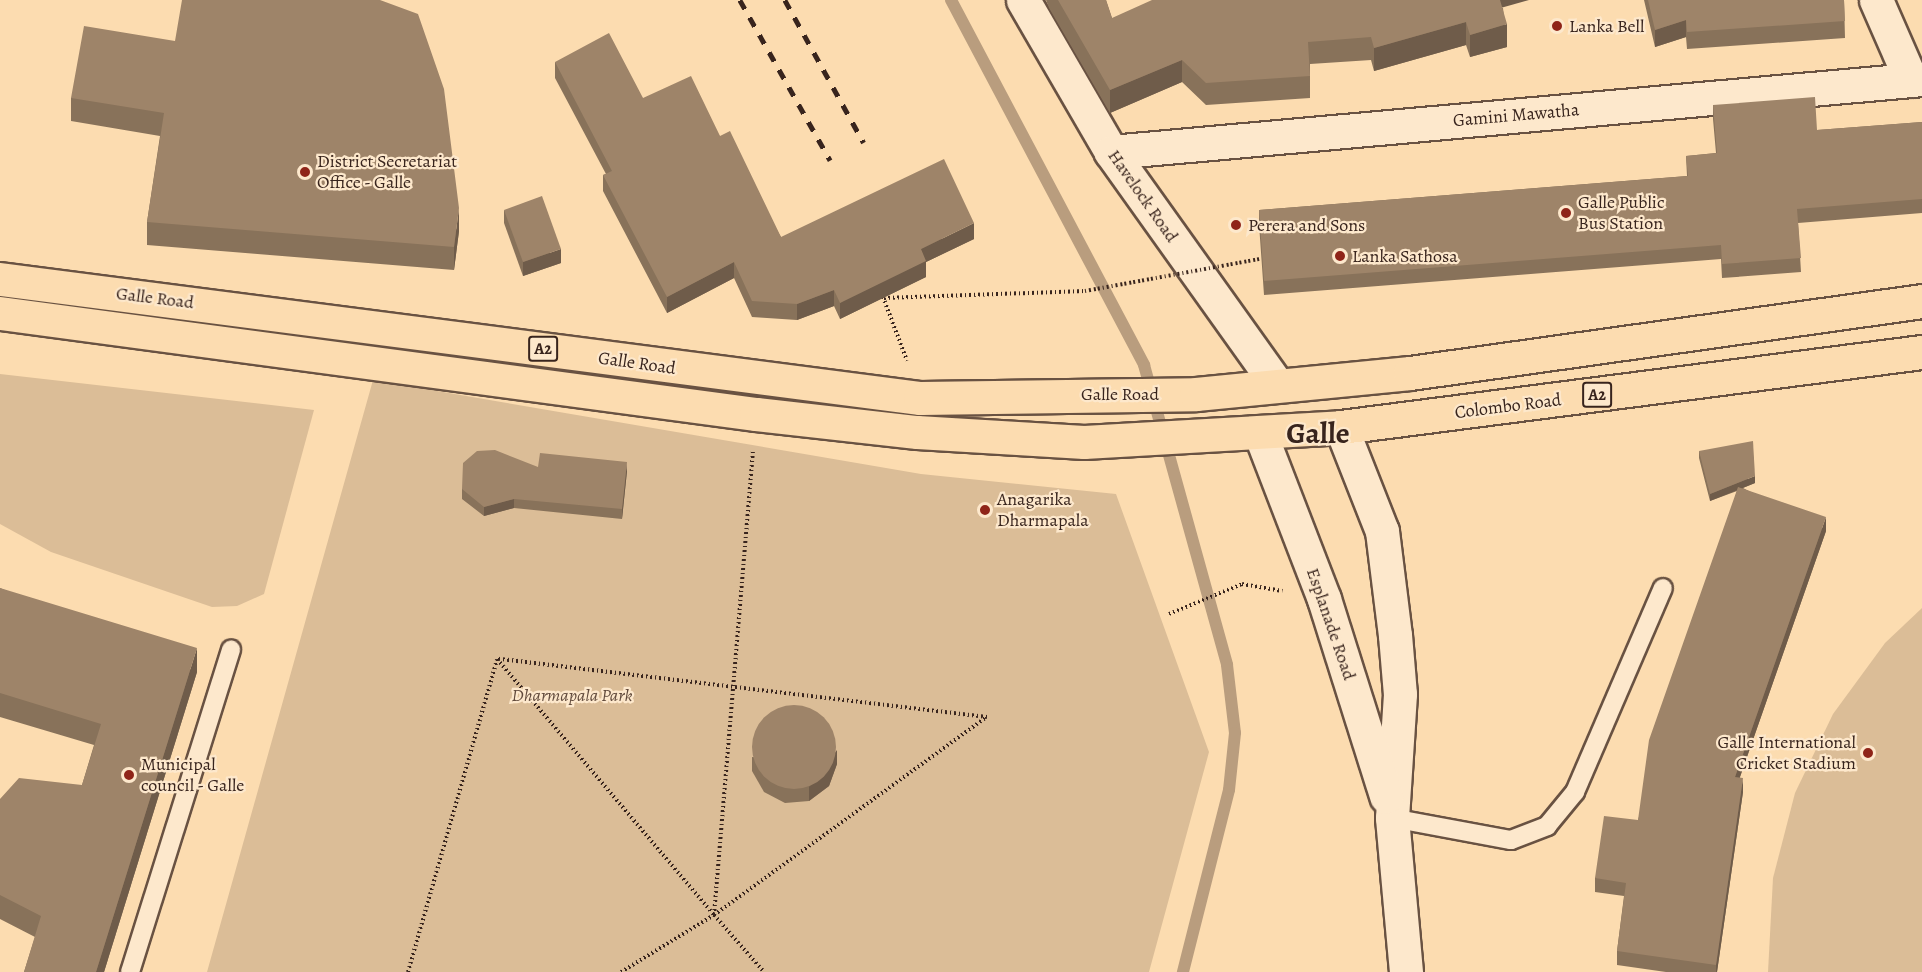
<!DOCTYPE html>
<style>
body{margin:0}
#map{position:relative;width:1922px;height:972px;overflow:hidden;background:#fcdcb0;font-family:Alegreya,serif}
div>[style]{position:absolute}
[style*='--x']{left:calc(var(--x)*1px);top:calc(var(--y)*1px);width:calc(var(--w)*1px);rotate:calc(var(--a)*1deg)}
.green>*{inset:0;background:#dbbd97}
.stream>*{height:12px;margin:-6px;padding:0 6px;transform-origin:6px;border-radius:6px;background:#b99d7e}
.path>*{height:4px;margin-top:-2px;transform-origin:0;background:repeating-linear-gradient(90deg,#38241d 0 1.5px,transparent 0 4.5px)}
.roads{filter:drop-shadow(2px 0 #695242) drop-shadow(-2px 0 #695242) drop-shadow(0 2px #695242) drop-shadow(0 -2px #695242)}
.service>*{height:18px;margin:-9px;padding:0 9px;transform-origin:9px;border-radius:9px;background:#fde8cc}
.minor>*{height:33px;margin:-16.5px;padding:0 16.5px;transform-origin:16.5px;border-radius:16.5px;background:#fde8cc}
.tertiary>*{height:33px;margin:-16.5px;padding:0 16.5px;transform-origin:16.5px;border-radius:16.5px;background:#fde8cc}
.trunk>*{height:33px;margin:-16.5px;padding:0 16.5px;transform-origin:16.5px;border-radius:16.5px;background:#fcdcb0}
.rail>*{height:4.5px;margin-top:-2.25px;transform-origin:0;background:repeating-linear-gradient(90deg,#38241d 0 10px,transparent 0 20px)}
.path-bridge>*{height:4px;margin-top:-2px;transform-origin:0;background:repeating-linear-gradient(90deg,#38241d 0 1.5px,transparent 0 4.5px)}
.wall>*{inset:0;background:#88725a}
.shaded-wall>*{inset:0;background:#6f5c4a}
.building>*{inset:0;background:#9e8469}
.round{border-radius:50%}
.dots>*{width:16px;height:16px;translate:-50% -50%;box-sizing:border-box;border:3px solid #fde8cc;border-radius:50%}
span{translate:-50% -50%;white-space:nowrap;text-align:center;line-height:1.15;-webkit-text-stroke:4.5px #fde8cc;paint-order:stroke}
.shield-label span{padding:2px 4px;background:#fde8cc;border:2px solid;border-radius:4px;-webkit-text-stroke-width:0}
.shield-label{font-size:16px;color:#38241d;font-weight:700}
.poi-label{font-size:18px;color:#38241d}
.left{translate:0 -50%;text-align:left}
.right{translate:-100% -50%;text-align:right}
.street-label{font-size:18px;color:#38241d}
.park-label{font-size:18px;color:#614a3c;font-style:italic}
.town-label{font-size:30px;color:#38241d;font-weight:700}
</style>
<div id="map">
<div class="green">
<div style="clip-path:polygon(0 374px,314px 410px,264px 594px,237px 606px,212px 607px,51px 552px,0 524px)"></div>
<div style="clip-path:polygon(373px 380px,921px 474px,1116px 494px,1209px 752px,1149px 972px,207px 972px)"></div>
<div style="clip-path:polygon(1922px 608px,1922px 972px,1768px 972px,1773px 878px,1795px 793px,1833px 714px,1885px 643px)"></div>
</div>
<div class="stream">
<div style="--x:951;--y:0;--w:413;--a:62.1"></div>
<div style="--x:1144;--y:365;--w:311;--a:74.5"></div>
<div style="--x:1227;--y:665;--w:68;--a:83.3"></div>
<div style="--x:1235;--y:733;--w:57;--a:96"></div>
<div style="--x:1229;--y:790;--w:188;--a:104.2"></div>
</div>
<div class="path">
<div style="--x:883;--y:297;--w:68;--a:69.4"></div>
<div style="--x:884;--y:298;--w:201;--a:-2"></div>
<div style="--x:1169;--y:614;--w:79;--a:-22.3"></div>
<div style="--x:1242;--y:584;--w:41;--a:9.9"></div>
<div style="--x:714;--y:915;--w:466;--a:-85.2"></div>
<div style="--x:408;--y:972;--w:325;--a:-74.1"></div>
<div style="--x:621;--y:972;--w:109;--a:-31.5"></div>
<div style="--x:714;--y:915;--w:337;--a:-36"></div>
<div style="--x:987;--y:717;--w:493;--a:-173.2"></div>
<div style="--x:497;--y:659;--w:336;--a:49.7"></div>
<div style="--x:714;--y:915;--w:76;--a:48.7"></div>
</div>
<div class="roads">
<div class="service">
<div style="--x:1392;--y:818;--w:121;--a:10.5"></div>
<div style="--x:1511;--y:840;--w:39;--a:-21"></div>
<div style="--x:1547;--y:826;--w:44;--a:-50.5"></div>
<div style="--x:1575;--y:792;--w:222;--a:-66.7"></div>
<div style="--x:130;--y:972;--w:338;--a:-72.6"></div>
</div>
<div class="minor">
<div style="--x:1023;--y:0;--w:176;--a:59.9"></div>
<div style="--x:1111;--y:152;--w:284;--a:54.5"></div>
<div style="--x:1876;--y:0;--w:87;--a:66.4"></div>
<div style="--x:1111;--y:152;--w:814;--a:-5.14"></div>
</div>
<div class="tertiary">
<div style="--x:1341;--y:427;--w:112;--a:68.5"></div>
<div style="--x:1382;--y:531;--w:105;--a:82.9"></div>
<div style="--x:1395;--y:635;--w:59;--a:85.2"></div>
<div style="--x:1400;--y:694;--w:124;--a:93.7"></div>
<div style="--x:1392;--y:818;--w:155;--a:84.8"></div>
<div style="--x:1260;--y:433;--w:178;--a:68.9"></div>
<div style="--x:1324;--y:599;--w:207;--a:72.5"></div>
</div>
<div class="trunk">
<div style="--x:0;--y:279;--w:928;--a:7.37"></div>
<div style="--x:920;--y:398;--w:276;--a:-0.8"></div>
<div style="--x:1196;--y:394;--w:215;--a:-5.6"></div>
<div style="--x:1410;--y:373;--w:517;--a:-8"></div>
<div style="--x:0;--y:313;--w:763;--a:7.61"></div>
<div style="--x:756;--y:414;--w:162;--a:6.4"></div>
<div style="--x:917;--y:432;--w:167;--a:3.4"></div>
<div style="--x:1084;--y:442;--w:257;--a:-3.3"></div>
<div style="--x:1341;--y:427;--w:586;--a:-7.36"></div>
</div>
</div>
<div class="rail">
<div style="--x:740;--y:0;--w:184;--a:60.6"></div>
<div style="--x:785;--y:0;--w:163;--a:61.1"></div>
</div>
<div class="path-bridge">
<div style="--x:1085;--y:291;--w:178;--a:-10.4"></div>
</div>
<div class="wall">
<div style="clip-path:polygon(1046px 0,1106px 0,1112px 18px,1503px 8px,1507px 47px,1470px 57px,1466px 45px,1374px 71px,1371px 60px,1310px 64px,1310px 98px,1206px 105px,1182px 82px,1110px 113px,1049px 8px)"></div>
<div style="clip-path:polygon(1644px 0,1844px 0,1845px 38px,1687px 49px,1686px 37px,1655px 47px)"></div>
<div style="clip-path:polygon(175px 41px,459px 231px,454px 270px,147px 245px,147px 222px,160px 136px,71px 121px,71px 98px)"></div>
<div style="clip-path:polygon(555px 62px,643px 98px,720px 136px,781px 237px,974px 239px,926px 262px,926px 277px,840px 319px,834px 306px,797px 320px,752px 317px,734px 278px,667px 313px,603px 191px,603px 175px,606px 174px,555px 78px)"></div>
<div style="clip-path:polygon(1713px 105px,1817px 130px,1922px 122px,1922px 213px,1798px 223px,1801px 272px,1722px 278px,1721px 259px,1264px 295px,1259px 224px,1259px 210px,1687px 176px,1686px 156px,1716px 153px,1713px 119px)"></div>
<div style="clip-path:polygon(504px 210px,561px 263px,523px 276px,504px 223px)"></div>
<div style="clip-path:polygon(1699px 451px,1755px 483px,1743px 488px,1826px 531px,1740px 777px,1743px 792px,1717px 972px,1666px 972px,1617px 965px,1617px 951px,1624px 896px,1595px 892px,1595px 878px,1638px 820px,1737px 491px,1710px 501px,1699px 458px)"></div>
<div style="clip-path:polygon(538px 467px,627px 471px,622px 519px,514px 508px,484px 516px,462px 499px,462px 489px)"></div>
<div style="clip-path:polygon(0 588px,197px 672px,104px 972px,24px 972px,35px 937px,0 919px,0 799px,82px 785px,94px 745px,0 717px)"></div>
<div style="clip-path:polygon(752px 757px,837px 764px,829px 786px,809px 801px,785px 803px,764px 792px,752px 771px)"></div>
</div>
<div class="shaded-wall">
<div style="clip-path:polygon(1497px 0,1529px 0,1497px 9px)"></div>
<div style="clip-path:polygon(1686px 20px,1686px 37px,1655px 47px,1655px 30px)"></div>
<div style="clip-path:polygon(1466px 22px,1466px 45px,1374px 71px,1374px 48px)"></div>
<div style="clip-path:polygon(1507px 24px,1507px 47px,1470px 57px,1470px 35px)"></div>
<div style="clip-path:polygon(1182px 60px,1182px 82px,1110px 113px,1110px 90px)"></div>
<div style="clip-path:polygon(459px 208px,459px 231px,454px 270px,454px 247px)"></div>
<div style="clip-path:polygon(974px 223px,974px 239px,926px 262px,926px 277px,840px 319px,840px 303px,921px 249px)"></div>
<div style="clip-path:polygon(561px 249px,561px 263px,523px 276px,523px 262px)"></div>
<div style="clip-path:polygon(734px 262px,734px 278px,667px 313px,667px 297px)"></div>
<div style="clip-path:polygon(834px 290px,834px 306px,797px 320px,797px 304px)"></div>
<div style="clip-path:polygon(627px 462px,627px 471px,622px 519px,622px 509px)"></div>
<div style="clip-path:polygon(1755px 476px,1755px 483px,1710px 501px,1710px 494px)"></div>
<div style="clip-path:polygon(514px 499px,514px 508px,484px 516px,484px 507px)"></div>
<div style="clip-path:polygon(1826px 517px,1826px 531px,1735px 791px,1735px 777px)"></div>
<div style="clip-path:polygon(197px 648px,197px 672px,104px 972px,96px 972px)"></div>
<div style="clip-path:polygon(837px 750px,837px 764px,829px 786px,809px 801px,809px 787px)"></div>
<div style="clip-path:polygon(1743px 778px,1743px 792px,1717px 972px,1716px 972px,1716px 965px)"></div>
</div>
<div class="building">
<div style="clip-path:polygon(182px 0,380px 0,418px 14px,444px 89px,459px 208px,454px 247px,147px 222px,164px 113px,71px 98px,84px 26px,175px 41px)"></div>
<div style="clip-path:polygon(1058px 0,1106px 0,1112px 18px,1152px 0,1500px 0,1507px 24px,1470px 35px,1466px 22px,1374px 48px,1371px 37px,1308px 42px,1310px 76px,1206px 83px,1182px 60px,1110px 90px)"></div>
<div style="clip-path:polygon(1648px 0,1844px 0,1845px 21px,1687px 32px,1686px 20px,1655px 30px)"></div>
<div style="clip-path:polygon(609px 33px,643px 98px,691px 76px,720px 136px,730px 131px,781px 237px,944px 159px,974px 223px,921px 249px,926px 261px,840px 303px,834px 290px,797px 304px,752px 301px,734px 262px,667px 297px,603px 175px,612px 171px,555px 62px)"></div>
<div style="clip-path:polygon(1815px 97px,1817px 130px,1922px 122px,1922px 199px,1797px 209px,1801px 258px,1722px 264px,1721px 245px,1264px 281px,1259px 210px,1688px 176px,1686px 156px,1717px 153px,1713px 105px)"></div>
<div style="clip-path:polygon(542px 196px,561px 249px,523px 262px,504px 210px)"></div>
<div style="clip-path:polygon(1753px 441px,1755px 476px,1710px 494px,1699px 451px)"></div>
<div style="clip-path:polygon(495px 450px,538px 467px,540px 453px,627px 462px,622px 509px,514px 499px,484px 507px,462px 489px,463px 463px,477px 451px)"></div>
<div style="clip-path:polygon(1738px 487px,1826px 517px,1735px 777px,1743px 778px,1716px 965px,1617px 951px,1626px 883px,1595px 878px,1604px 816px,1638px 820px,1649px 740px)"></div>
<div style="clip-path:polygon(0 588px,197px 648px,96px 972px,24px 972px,41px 916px,0 895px,0 799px,19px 778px,82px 785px,101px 724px,0 693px)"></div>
<div class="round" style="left:752px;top:705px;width:84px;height:84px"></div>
</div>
<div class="dots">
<div style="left:1557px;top:26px;background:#8f2418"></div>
<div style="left:305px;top:172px;background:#8f2418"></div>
<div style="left:1566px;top:213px;background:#8f2418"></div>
<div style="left:1236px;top:225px;background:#8f2418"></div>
<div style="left:1340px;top:256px;background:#8f2418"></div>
<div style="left:985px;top:510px;background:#8f2418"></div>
<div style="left:1868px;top:753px;background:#8f2418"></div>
<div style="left:129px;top:775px;background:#8f2418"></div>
</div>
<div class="shield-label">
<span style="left:543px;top:349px">A2</span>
<span style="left:1597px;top:395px">A2</span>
</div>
<div class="poi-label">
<span class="left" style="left:1569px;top:26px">Lanka Bell</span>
<span class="left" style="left:317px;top:172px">District Secretariat<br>Office - Galle</span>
<span class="left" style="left:1578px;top:213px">Galle Public<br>Bus Station</span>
<span class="left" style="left:1248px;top:225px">Perera and Sons</span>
<span class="left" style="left:1352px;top:256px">Lanka Sathosa</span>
<span class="left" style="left:997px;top:510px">Anagarika<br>Dharmapala</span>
<span class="right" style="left:1856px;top:753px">Galle International<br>Cricket Stadium</span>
<span class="left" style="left:141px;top:775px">Municipal<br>council - Galle</span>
</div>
<div class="street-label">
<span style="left:1516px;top:115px;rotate:-5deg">Gamini Mawatha</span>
<span style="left:1143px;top:196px;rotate:55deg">Havelock Road</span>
<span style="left:155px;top:298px;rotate:7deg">Galle Road</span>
<span style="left:637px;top:363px;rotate:8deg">Galle Road</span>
<span style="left:1120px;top:394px">Galle Road</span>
<span style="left:1508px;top:406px;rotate:-7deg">Colombo Road</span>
<span style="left:1331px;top:624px;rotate:71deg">Esplanade Road</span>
</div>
<div class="park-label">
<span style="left:572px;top:695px">Dharmapala Park</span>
</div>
<div class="town-label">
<span style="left:1318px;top:433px">Galle</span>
</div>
</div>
